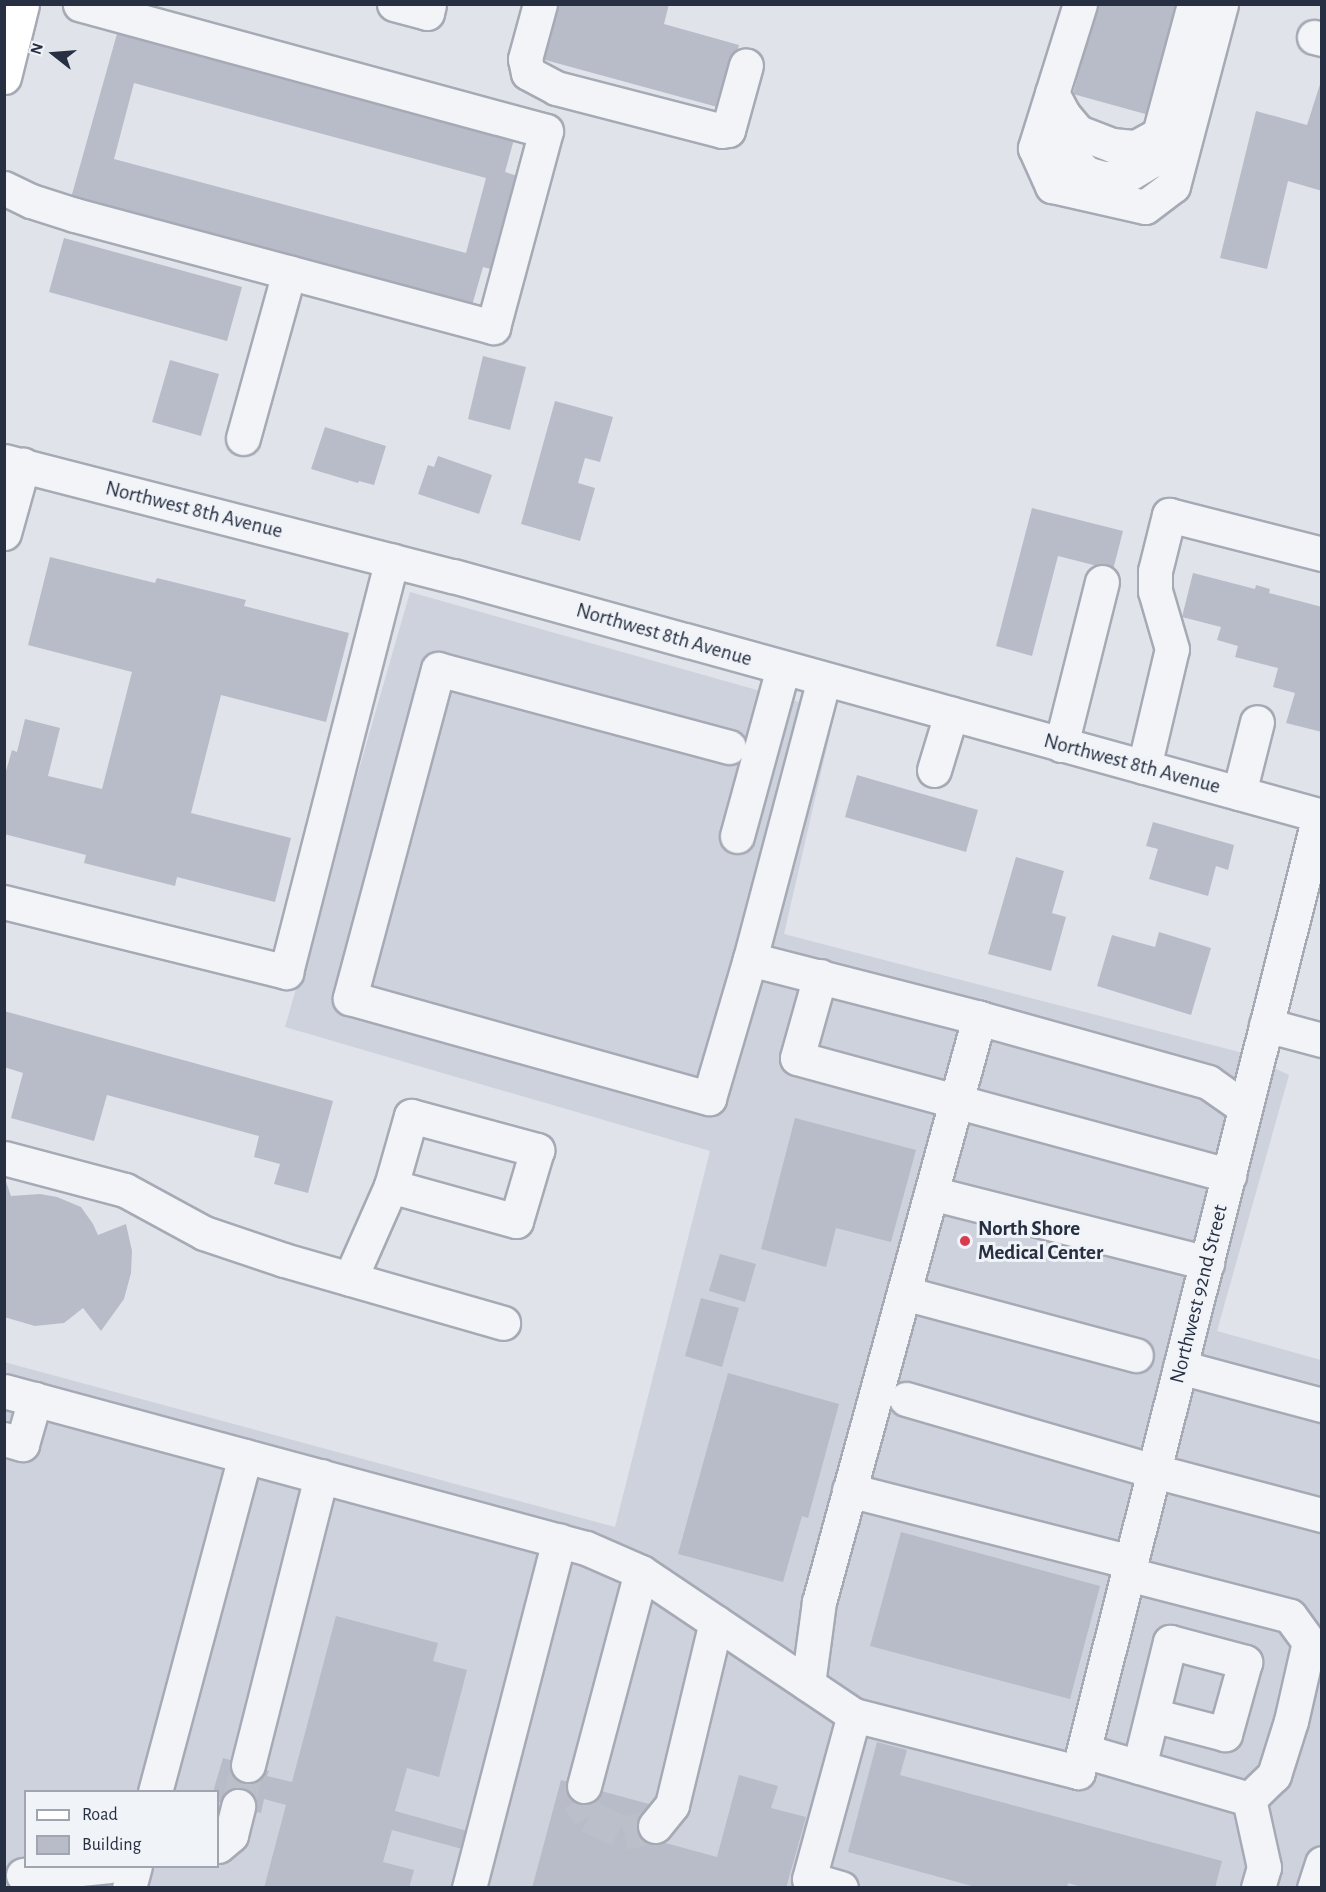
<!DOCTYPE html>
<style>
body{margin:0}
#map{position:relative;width:1326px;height:1892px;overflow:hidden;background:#e0e3ea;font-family:"Alegreya Sans",sans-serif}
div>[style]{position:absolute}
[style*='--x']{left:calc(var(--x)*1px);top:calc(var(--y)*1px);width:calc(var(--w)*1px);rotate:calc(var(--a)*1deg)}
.built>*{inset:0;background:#ced2dc}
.building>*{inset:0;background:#b7bcc8}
.minor-tunnel>*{height:33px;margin-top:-16.5px;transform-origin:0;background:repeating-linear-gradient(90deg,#bbbfc9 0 33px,transparent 0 49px)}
.roads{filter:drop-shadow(2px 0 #a5aab5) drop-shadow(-2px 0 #a5aab5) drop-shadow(0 2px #a5aab5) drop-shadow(0 -2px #a5aab5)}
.minor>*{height:33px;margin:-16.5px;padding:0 16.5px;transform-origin:16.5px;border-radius:16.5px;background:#f3f4f8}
.major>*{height:33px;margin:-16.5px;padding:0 16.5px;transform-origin:16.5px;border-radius:16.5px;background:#fff}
.dots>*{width:16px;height:16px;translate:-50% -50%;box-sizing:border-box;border:3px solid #f0f3f7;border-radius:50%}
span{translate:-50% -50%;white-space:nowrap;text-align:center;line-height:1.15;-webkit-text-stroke:6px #f0f3f7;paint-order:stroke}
.street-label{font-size:21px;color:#273043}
.poi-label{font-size:21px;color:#273043;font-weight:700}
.left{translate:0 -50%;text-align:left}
.frame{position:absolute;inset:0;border:6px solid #273043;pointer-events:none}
.legend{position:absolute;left:24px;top:1790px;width:195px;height:78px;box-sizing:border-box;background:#f0f3f7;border:2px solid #a0a5af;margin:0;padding:8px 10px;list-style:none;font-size:18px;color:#273043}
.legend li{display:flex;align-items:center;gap:12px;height:30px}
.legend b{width:30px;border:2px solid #a0a5af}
.north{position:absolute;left:24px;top:24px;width:60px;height:60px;-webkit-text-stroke:4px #f0f3f7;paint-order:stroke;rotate:287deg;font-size:16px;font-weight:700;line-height:24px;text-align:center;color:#273043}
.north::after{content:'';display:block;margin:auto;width:21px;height:27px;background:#273043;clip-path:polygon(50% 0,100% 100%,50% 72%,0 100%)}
</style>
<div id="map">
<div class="built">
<div style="clip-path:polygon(evenodd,410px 592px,835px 712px,784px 934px,1243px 1053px,1289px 1075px,1217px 1331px,1321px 1360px,1321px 1887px,5px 1887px,4px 1362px,615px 1527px,710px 1151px,285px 1027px,410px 592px,26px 1792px,218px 1792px,218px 1866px,26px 1866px,26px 1792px)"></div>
</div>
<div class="building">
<div style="clip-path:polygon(553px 4px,669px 4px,664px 24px,739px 45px,721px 108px,538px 58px)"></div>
<div style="clip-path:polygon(1098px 4px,1188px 4px,1149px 115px,1073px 94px)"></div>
<div style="clip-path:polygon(evenodd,120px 23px,516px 132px,505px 172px,524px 178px,498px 271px,483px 267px,469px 316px,69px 205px,120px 23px,134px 83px,486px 178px,466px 253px,114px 159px,134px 83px)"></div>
<div style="clip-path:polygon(1322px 78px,1322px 191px,1288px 181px,1267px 269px,1220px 258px,1256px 111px,1307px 125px)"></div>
<div style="clip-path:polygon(64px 238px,242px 287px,227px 341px,49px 292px)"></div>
<div style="clip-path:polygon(483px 356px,526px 367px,510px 430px,468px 419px)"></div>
<div style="clip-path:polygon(170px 360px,219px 374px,201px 436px,152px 422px)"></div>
<div style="clip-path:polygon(555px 401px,613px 417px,600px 462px,585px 458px,578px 483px,595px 488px,580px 541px,521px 524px)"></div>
<div style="clip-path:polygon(325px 427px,386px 446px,374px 485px,359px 481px,358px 483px,311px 469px)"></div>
<div style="clip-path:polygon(438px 456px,492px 475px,479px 514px,418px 494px,428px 465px,434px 467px)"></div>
<div style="clip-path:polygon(1032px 508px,1123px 531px,1113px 570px,1058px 556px,1032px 656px,996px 646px)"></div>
<div style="clip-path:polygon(50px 557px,155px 583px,157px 578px,246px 600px,244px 606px,349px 633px,326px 722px,221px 695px,191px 813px,291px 838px,275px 902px,177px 877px,175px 886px,84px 863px,86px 855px,4px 834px,4px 778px,12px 750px,17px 752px,25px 719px,60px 728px,48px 776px,102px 789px,132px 672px,28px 645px)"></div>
<div style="clip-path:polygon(1193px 573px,1255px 589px,1256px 585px,1270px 589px,1269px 593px,1322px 607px,1322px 732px,1286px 723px,1295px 693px,1273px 687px,1278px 668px,1235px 657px,1238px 646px,1217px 640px,1221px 627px,1182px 617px)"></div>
<div style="clip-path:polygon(857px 775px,978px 810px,966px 852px,845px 817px)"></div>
<div style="clip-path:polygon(1153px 822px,1234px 845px,1228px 870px,1216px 866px,1208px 896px,1149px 879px,1158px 849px,1146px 846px)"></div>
<div style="clip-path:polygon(1016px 857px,1064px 871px,1052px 913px,1066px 917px,1051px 971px,988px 954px)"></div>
<div style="clip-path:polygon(1159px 932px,1211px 948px,1191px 1015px,1097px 986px,1112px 935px,1155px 947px)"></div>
<div style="clip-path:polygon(4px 1011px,333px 1101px,308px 1193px,274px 1184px,280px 1164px,254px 1157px,259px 1136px,107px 1095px,94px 1141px,11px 1118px,23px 1073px,4px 1067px)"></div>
<div style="clip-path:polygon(795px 1118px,916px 1150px,891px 1242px,836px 1228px,826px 1267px,761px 1249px)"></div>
<div style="clip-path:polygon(4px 1176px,11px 1196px,40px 1194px,57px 1197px,81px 1207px,93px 1224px,98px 1235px,126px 1224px,132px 1251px,131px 1273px,124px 1299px,101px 1331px,83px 1308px,64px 1323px,35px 1326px,4px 1317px)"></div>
<div style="clip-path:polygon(720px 1254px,756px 1264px,745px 1302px,709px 1291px)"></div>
<div style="clip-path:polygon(701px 1298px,739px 1308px,722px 1367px,685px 1356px)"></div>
<div style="clip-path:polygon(728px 1373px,839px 1404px,808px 1518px,802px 1516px,783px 1582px,678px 1554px)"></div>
<div style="clip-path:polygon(901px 1532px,1100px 1586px,1070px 1699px,870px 1646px)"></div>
<div style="clip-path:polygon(336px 1616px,438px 1643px,433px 1661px,467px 1670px,439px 1777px,407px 1768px,395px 1811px,471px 1832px,466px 1850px,392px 1830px,383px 1862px,414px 1870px,409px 1888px,264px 1888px,286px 1805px,264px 1799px,261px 1813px,218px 1802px,218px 1792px,213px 1792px,223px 1758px,269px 1771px,267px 1776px,292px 1782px)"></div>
<div style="clip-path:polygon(877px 1742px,907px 1750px,900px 1775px,1222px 1861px,1215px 1888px,1086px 1888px,1068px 1883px,1067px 1888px,979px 1888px,848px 1852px)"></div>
<div style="clip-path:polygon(739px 1775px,778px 1786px,771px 1808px,806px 1817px,786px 1888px,532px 1888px,561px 1780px,660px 1807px,651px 1839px,717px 1857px)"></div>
</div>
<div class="minor-tunnel">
<div style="--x:584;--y:1786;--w:14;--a:111"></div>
<div style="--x:579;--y:1799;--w:20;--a:60"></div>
<div style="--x:589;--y:1816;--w:39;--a:26"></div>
<div style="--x:624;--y:1833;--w:32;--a:-13"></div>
<div style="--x:238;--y:1806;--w:42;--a:-76.3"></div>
</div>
<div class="roads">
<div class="minor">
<div style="--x:394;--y:4;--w:34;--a:15"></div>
<div style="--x:427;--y:13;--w:9;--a:-77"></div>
<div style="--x:540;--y:4;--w:57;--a:105.3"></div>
<div style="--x:525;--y:59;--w:14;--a:78"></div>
<div style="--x:528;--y:73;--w:32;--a:28"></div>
<div style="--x:556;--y:88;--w:171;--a:14.5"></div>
<div style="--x:722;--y:131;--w:6;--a:-9"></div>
<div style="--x:728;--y:130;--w:67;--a:-74.5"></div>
<div style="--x:1080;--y:4;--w:151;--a:107.4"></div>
<div style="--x:1035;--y:148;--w:42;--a:65.9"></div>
<div style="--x:1052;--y:186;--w:95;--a:12.7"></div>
<div style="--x:1145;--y:207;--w:35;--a:-37"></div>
<div style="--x:1173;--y:186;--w:188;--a:-75.2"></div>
<div style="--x:1314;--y:37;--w:8;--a:14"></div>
<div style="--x:1052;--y:93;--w:24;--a:62"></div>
<div style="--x:1063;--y:114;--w:23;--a:50"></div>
<div style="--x:1078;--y:132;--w:36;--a:21"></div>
<div style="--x:1112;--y:145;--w:24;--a:5"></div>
<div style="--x:1136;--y:147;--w:26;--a:-29"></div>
<div style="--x:1159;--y:134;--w:135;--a:-74.9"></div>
<div style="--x:1063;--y:114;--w:44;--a:80.8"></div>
<div style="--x:1070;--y:157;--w:23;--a:45"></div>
<div style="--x:1086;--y:173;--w:19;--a:16"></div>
<div style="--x:1104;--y:178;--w:20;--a:-3"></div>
<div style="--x:1124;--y:177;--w:31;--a:-31"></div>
<div style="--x:1151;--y:161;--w:27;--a:-73"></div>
<div style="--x:4;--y:188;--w:30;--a:26"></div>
<div style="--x:31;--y:201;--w:46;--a:17.7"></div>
<div style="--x:75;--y:215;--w:433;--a:15"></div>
<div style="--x:493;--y:327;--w:203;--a:-74.9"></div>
<div style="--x:546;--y:131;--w:483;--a:-164.8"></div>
<div style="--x:243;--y:438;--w:172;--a:-74.5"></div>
<div style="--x:4;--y:461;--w:463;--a:14.4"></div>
<div style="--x:453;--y:576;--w:902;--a:15.44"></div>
<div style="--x:4;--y:533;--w:71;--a:-74.4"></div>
<div style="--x:824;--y:679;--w:290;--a:104.8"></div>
<div style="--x:750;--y:959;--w:236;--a:14.4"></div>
<div style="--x:1061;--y:745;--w:168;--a:-75.9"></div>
<div style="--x:729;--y:747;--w:301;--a:-165"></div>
<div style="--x:438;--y:669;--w:341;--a:105"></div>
<div style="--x:350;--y:998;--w:373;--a:15.6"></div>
<div style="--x:709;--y:1098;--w:145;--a:-73.6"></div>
<div style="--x:1144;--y:767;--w:121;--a:-76.7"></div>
<div style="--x:1172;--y:649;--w:60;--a:-106.3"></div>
<div style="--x:1155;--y:591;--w:20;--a:-90"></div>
<div style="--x:1155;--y:571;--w:58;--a:-76"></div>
<div style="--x:1169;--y:515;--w:158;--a:14.3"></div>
<div style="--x:934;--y:770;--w:59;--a:-73.1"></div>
<div style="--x:1239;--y:793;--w:73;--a:-75.8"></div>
<div style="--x:737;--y:836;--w:174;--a:-74.7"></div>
<div style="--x:4;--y:902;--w:291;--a:13.9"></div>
<div style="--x:286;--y:972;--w:425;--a:-75.6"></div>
<div style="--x:820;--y:976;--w:85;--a:105.7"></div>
<div style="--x:797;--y:1058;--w:448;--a:15.2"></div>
<div style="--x:1266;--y:1025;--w:58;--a:15"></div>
<div style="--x:4;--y:1158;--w:125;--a:14.8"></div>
<div style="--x:125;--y:1190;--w:90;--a:28.6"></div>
<div style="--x:204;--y:1233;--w:84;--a:18.6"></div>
<div style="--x:284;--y:1260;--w:228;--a:16"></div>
<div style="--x:931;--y:1193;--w:285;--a:14.2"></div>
<div style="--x:350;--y:1279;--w:102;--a:-66.2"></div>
<div style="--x:391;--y:1186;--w:73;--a:-74.1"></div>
<div style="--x:411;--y:1116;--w:131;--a:15.1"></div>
<div style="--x:537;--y:1150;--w:74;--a:106.5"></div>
<div style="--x:516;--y:1221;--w:130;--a:-164.4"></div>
<div style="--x:904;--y:1293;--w:240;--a:15"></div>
<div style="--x:1180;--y:1367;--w:147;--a:15"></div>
<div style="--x:4;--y:1391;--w:603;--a:15.1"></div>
<div style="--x:586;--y:1548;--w:60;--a:23.6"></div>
<div style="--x:641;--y:1572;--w:257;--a:33.9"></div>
<div style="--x:854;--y:1715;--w:231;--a:14.3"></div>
<div style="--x:1078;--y:1772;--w:986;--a:-75.85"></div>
<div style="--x:906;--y:1399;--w:258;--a:16.2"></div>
<div style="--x:1154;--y:1471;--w:174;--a:14.7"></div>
<div style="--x:4;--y:1439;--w:19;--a:16"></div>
<div style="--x:22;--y:1444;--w:47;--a:-73.9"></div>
<div style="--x:849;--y:1490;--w:291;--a:14.3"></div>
<div style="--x:1128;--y:1574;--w:167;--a:14.5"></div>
<div style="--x:1290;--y:1616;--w:32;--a:54"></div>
<div style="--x:1309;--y:1642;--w:81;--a:102.8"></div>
<div style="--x:1291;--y:1721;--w:57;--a:107.5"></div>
<div style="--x:1274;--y:1775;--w:35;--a:136"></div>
<div style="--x:808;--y:1684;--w:83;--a:-82.4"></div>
<div style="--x:819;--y:1602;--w:606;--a:-74.68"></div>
<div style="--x:979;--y:1018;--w:238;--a:15.6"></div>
<div style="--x:1208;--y:1082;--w:45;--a:35.1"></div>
<div style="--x:1084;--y:1751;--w:172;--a:16.2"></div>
<div style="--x:1249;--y:1799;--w:70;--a:77.6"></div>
<div style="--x:1264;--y:1867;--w:22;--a:106"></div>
<div style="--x:248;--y:1765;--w:298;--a:-75.8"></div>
<div style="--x:1139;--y:1767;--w:129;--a:-76.1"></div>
<div style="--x:1170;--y:1642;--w:78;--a:14.9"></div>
<div style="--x:1245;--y:1662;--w:75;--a:105.5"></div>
<div style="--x:1225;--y:1734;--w:75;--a:-165.4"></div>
<div style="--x:584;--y:1786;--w:221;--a:-75.1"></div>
<div style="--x:155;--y:1792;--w:348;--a:-75"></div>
<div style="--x:655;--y:1826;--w:27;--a:-51"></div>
<div style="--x:672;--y:1805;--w:188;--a:-76.5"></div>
<div style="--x:218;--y:1846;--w:17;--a:-40"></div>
<div style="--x:231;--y:1835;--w:30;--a:-76"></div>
<div style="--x:23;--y:1875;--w:87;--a:-5.9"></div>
<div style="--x:129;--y:1888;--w:23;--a:-75"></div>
<div style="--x:469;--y:1888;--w:359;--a:-75.5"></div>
<div style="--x:841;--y:1888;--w:33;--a:-164"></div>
<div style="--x:809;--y:1879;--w:170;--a:-74.7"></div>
<div style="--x:1314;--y:1888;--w:26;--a:-72"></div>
</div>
<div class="major">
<div style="--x:4;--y:77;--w:75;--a:-76.1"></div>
</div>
</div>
<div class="dots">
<div style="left:965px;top:1241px;background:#d83b4e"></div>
</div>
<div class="street-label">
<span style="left:194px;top:510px;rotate:14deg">Northwest 8th Avenue</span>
<span style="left:664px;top:635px;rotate:16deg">Northwest 8th Avenue</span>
<span style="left:1132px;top:764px;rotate:15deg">Northwest 8th Avenue</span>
<span style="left:1199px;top:1294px;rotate:-76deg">Northwest 92nd Street</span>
</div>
<div class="poi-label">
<span class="left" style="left:978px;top:1241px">North Shore<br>Medical Center</span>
</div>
<div class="frame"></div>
<ul class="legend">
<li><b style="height:8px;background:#fff"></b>Road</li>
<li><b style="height:16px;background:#b7bcc8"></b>Building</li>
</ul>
<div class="north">N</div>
</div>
